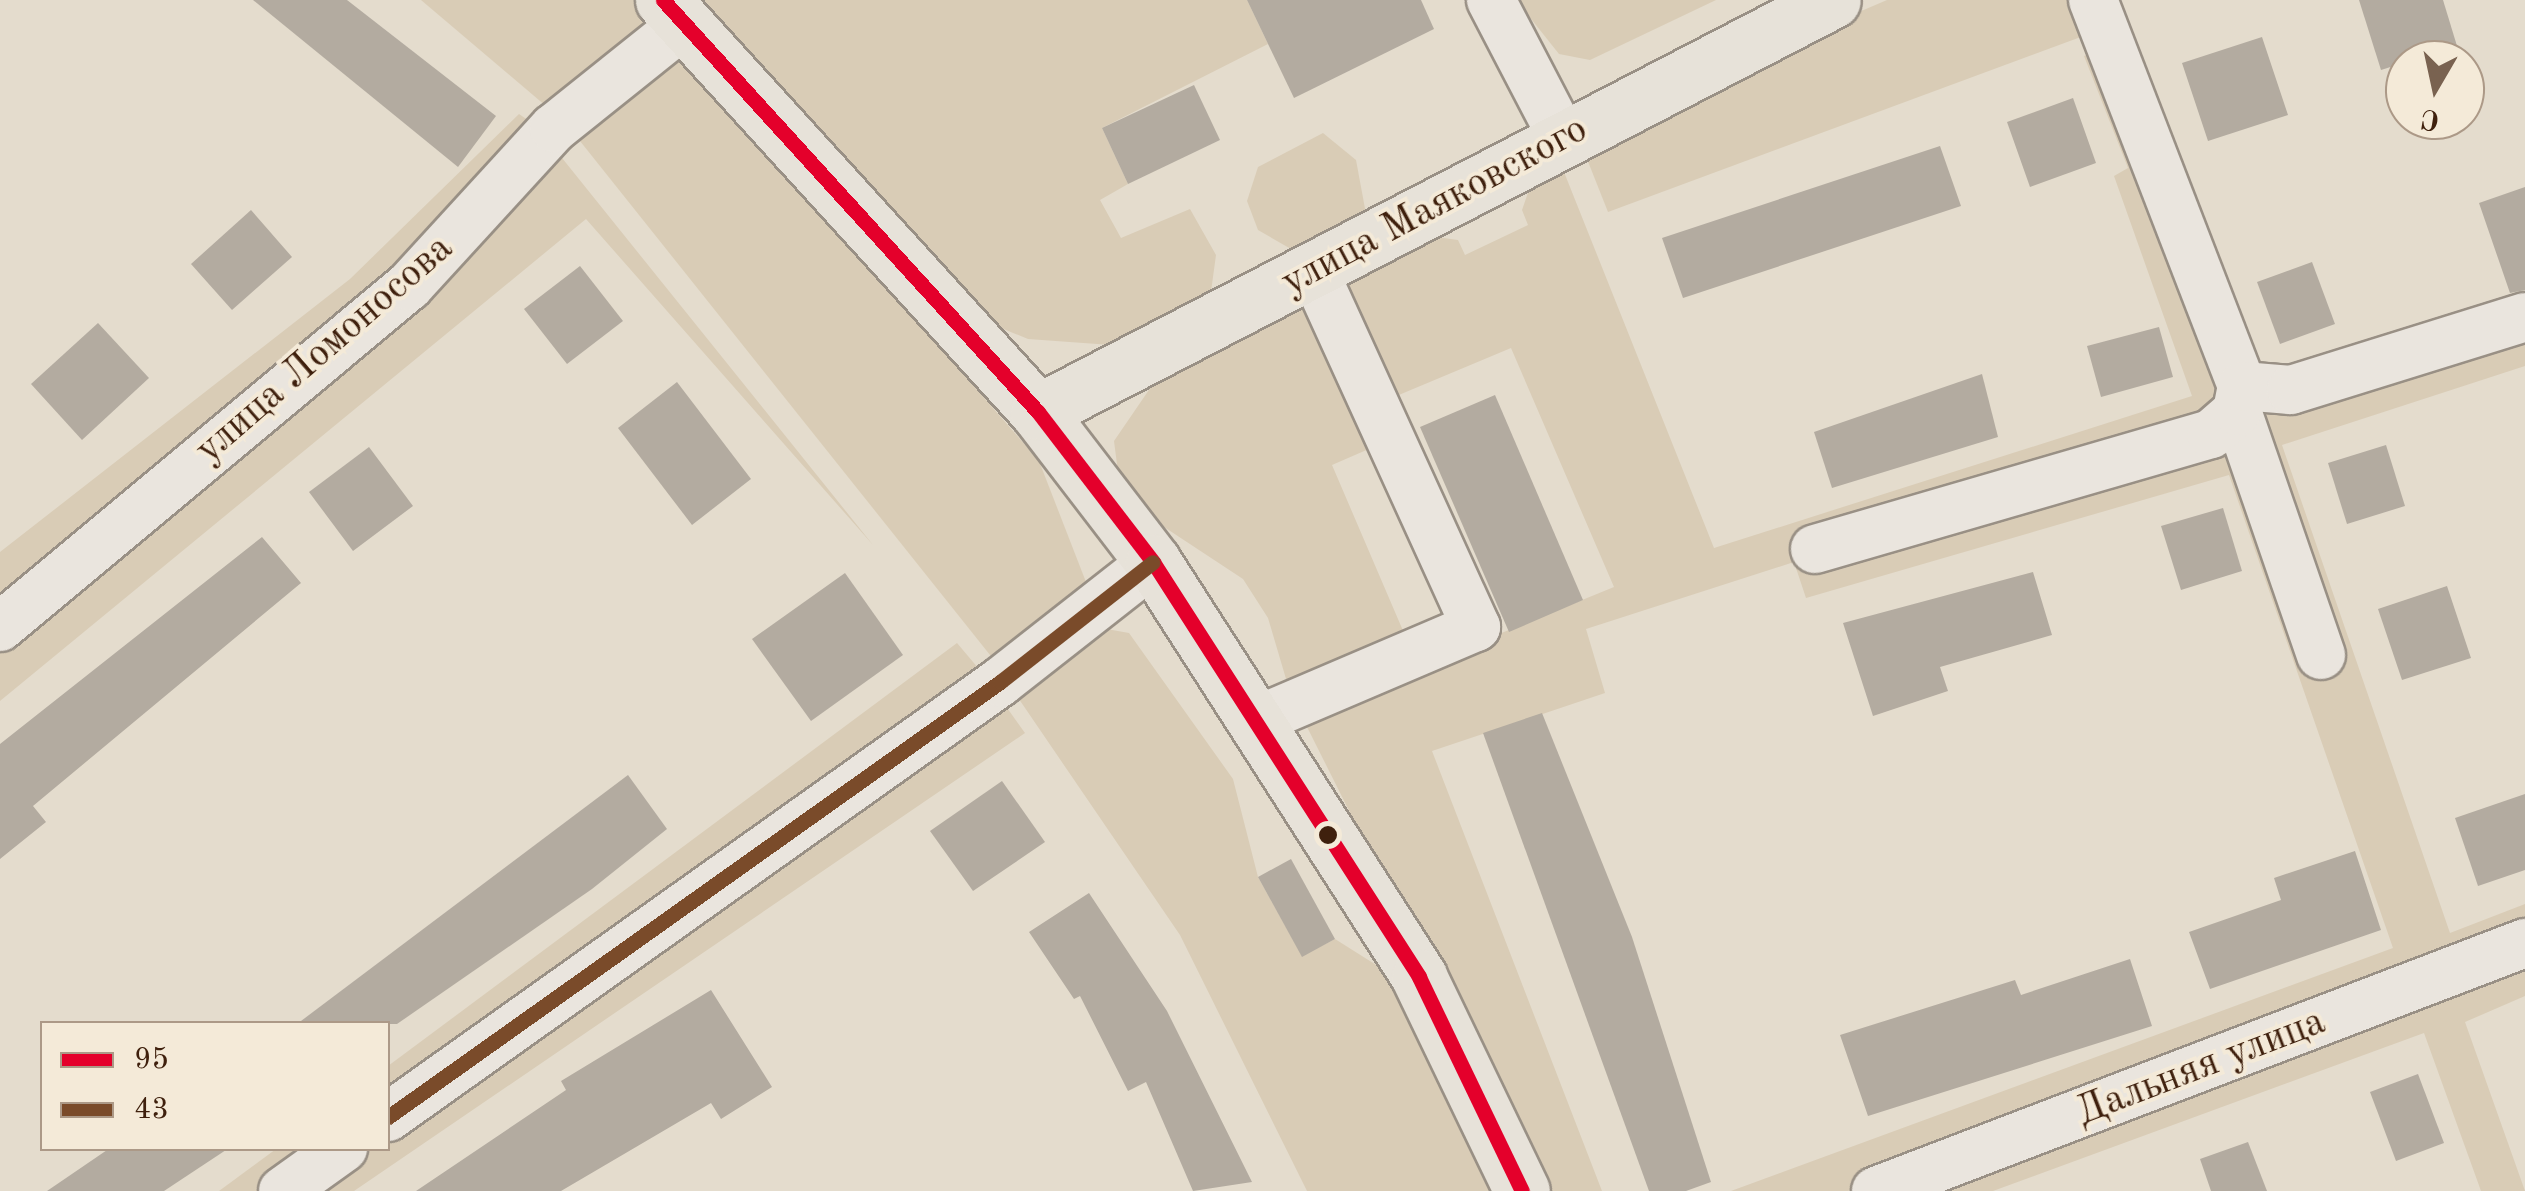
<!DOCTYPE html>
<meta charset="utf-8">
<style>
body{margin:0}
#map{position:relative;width:2525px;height:1191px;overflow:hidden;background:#e4dccd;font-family:"Old Standard TT",serif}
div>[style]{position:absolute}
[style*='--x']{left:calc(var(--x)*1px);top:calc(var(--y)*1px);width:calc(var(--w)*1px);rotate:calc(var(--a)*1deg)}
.green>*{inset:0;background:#d9ccb6}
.building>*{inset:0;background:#b3aba0}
.roads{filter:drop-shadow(2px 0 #999085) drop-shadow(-2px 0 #999085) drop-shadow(0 2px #999085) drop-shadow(0 -2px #999085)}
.minor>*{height:48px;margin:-24px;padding:0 24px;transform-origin:24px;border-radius:24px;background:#eae5de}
.major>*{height:55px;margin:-27.5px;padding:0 27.5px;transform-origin:27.5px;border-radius:27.5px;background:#e7e2d9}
.bus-1>*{height:15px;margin:-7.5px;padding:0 7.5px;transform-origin:7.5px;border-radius:7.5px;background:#e4002b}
.bus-2>*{height:15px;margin:-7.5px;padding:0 7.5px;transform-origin:7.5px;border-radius:7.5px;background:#7a4b2a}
.dots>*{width:28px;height:28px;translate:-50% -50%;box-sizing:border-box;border:5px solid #f4ead8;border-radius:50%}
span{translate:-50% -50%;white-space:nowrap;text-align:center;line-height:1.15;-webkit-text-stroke:8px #f4ead8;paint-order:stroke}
.street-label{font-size:40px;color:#3f200d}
.legend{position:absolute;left:40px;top:1021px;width:350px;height:130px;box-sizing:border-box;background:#f4ead8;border:2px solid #ac9987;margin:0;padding:12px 18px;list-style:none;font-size:30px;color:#3f200d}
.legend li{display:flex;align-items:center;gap:20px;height:50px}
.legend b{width:50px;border:2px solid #ac9987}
.north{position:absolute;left:2385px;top:40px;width:100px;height:100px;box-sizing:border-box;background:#f4ead8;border:2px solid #ac9987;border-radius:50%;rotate:189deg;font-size:28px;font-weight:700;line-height:40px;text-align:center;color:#3f200d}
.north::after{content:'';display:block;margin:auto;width:35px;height:45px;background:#796250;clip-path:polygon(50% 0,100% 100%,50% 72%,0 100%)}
</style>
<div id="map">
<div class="green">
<div style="clip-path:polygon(421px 0,637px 0,648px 12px,646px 36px,553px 112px)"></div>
<div style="clip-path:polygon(691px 0,1247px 0,1268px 44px,1102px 128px,1128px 184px,1100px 200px,1121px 238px,1190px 209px,1216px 255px,1210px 299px,1125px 346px,1028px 339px,977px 318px)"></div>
<div style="clip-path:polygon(1516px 0,1716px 0,1590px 60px,1559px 54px)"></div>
<div style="clip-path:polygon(1887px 0,2086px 0,2097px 31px,1608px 212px,1585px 154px,1782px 45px)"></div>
<div style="clip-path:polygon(2102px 48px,2249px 416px,2525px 329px,2525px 366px,2282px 445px,2450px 933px,2525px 904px,2525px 934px,1848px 1191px,1731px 1191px,2393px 948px,2229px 475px,1806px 598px,1794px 562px,1586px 629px,1605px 693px,1432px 751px,1602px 1191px,1540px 1191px,1301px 715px,1614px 587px,1511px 348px,1394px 397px,1336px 284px,1429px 236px,1458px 240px,1465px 255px,1528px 225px,1522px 210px,1531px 184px,1562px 167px,1714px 548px,2192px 396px,2114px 176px,2128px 168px,2084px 56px)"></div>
<div style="clip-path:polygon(685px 53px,1039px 461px,1086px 582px,1075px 605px,998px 665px,572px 131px)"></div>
<div style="clip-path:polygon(519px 114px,535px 125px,400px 281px,0 614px,0 552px,350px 279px)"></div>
<div style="clip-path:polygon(1323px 133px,1356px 160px,1366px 214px,1298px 253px,1258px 230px,1247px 201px,1258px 167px)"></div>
<div style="clip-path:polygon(554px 148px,873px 545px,586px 219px,0 701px,0 644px)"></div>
<div style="clip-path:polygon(1308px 297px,1378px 445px,1332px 465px,1407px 640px,1289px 689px,1268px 618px,1243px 579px,1155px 521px,1118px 472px,1114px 441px,1153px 384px)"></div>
<div style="clip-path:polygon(1101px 628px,1129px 633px,1233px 779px,1258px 877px,1302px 956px,1335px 939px,1400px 980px,1501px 1191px,1307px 1191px,1180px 935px,1012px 689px)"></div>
<div style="clip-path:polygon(957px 643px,984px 675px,388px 1098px,388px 1066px)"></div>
<div style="clip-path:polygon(1000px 698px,1025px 733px,354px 1191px,311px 1191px,371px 1149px,388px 1148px,388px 1137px)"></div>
<div style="clip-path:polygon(2525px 953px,2525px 996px,2465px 1022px,2525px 1191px,2481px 1191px,2424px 1033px,1993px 1191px,1910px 1191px)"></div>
<div style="clip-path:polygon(276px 1149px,317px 1149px,257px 1191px,219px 1191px)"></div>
</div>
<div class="building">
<div style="clip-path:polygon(253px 0,347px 0,496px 116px,458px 167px)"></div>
<div style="clip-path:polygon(1247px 0,1421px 0,1434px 29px,1294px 98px)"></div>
<div style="clip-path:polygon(2359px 0,2443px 0,2457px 46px,2381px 70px)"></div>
<div style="clip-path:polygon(2262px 37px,2288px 115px,2208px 141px,2182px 63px)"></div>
<div style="clip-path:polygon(1194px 85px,1220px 140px,1128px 184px,1102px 128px)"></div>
<div style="clip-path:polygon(2073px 98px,2096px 163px,2030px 187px,2007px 122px)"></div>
<div style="clip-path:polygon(1940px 146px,1961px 206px,1683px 298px,1662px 238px)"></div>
<div style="clip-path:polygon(2525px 187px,2525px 290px,2510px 293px,2479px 203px)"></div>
<div style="clip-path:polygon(251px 210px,292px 257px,232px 310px,191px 264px)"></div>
<div style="clip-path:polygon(2312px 262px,2335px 324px,2280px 344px,2257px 282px)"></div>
<div style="clip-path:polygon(580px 266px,623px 321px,567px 364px,524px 309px)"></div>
<div style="clip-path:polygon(98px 323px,149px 378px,82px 440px,31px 384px)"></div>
<div style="clip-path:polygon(2159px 327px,2173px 377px,2101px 397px,2087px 346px)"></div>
<div style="clip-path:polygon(1982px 374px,1998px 437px,1832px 488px,1814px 432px)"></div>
<div style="clip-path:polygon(677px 382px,751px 479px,692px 525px,618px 428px)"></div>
<div style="clip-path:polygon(1495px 395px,1583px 600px,1509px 632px,1420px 427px)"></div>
<div style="clip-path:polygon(2386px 445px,2405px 506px,2347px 524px,2328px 463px)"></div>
<div style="clip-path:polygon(369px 447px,413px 506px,353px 551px,309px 492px)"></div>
<div style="clip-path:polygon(2223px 508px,2242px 571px,2181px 590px,2161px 526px)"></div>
<div style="clip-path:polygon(262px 537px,301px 583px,33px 806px,46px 822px,0 859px,0 744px)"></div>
<div style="clip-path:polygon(2033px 572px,2052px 635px,1940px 667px,1948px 691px,1873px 716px,1843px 623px)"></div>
<div style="clip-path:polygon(845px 573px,903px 655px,811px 721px,752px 639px)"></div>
<div style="clip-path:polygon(2447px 586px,2471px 658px,2402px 680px,2378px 609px)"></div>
<div style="clip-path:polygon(1542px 713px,1632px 937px,1711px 1182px,1686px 1191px,1649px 1191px,1483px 733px)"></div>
<div style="clip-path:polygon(628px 775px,667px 829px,592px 889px,397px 1024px,297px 1024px)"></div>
<div style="clip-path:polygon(1002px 781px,1045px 842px,973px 891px,930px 831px)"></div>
<div style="clip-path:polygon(2525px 794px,2525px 870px,2478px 886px,2455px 818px)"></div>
<div style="clip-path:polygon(2355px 851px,2381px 930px,2210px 989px,2189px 932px,2281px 900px,2274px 878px)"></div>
<div style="clip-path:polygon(1291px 859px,1335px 939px,1302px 957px,1258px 877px)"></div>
<div style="clip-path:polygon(1089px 893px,1167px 1011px,1252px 1182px,1193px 1191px,1146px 1082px,1128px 1091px,1080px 996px,1074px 999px,1029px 932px)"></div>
<div style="clip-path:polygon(2130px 959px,2152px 1026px,1868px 1116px,1840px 1035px,2015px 980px,2021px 995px)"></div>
<div style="clip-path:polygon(711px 990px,772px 1087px,721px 1119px,711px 1103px,561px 1191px,416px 1191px,566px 1090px,561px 1081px)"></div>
<div style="clip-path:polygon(2418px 1074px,2444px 1143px,2396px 1161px,2370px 1092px)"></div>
<div style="clip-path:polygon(2248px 1142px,2267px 1191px,2211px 1191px,2200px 1159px)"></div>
<div style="clip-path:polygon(110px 1148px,229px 1148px,164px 1191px,47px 1191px)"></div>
</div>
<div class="roads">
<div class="minor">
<div style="--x:1491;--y:0;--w:158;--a:62.5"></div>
<div style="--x:2093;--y:0;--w:414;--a:68.9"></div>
<div style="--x:2237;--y:411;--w:258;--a:71"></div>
<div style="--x:1815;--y:549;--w:412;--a:-16.2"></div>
<div style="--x:2211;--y:434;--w:35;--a:-41"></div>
<div style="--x:2237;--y:411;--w:25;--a:-79"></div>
<div style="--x:2242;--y:386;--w:49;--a:4.7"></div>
<div style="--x:2291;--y:390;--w:245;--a:-17.3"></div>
<div style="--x:0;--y:627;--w:533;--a:-39.82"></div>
<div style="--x:409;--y:286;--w:214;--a:-47.5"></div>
<div style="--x:554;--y:128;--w:168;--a:-38.7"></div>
<div style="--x:1260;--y:719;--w:235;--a:-23.1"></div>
<div style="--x:1476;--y:627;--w:391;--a:-114.5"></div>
<div style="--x:388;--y:1117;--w:751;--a:-35.4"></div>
<div style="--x:1000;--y:682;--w:194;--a:-38.1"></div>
<div style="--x:283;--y:1191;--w:74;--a:-35.6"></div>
<div style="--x:1876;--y:1191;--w:695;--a:-20.91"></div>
</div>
<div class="major">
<div style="--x:663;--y:0;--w:557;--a:47.69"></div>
<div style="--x:1038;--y:412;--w:189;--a:52.5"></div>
<div style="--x:1153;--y:562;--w:493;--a:57.3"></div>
<div style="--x:1419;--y:977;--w:237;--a:64.3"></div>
<div style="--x:1038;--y:412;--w:895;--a:-27.39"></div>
</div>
</div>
<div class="bus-1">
<div style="--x:663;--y:0;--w:557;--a:47.69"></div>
<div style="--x:1038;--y:412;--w:189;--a:52.5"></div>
<div style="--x:1153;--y:562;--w:493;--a:57.3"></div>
<div style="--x:1419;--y:977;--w:237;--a:64.3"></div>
</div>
<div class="bus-2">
<div style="--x:388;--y:1117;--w:751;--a:-35.4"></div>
<div style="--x:1000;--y:682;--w:194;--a:-38.1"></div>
</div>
<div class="dots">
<div style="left:1328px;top:835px;background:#3f200d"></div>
</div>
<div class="street-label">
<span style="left:1435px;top:207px;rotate:-28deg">улица Маяковского</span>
<span style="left:325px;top:350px;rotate:-41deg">улица Ломоносова</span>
<span style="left:2201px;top:1068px;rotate:-21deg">Дальняя улица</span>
</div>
<ul class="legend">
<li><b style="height:12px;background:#e4002b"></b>95</li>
<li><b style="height:12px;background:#7a4b2a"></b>43</li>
</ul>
<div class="north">С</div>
</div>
